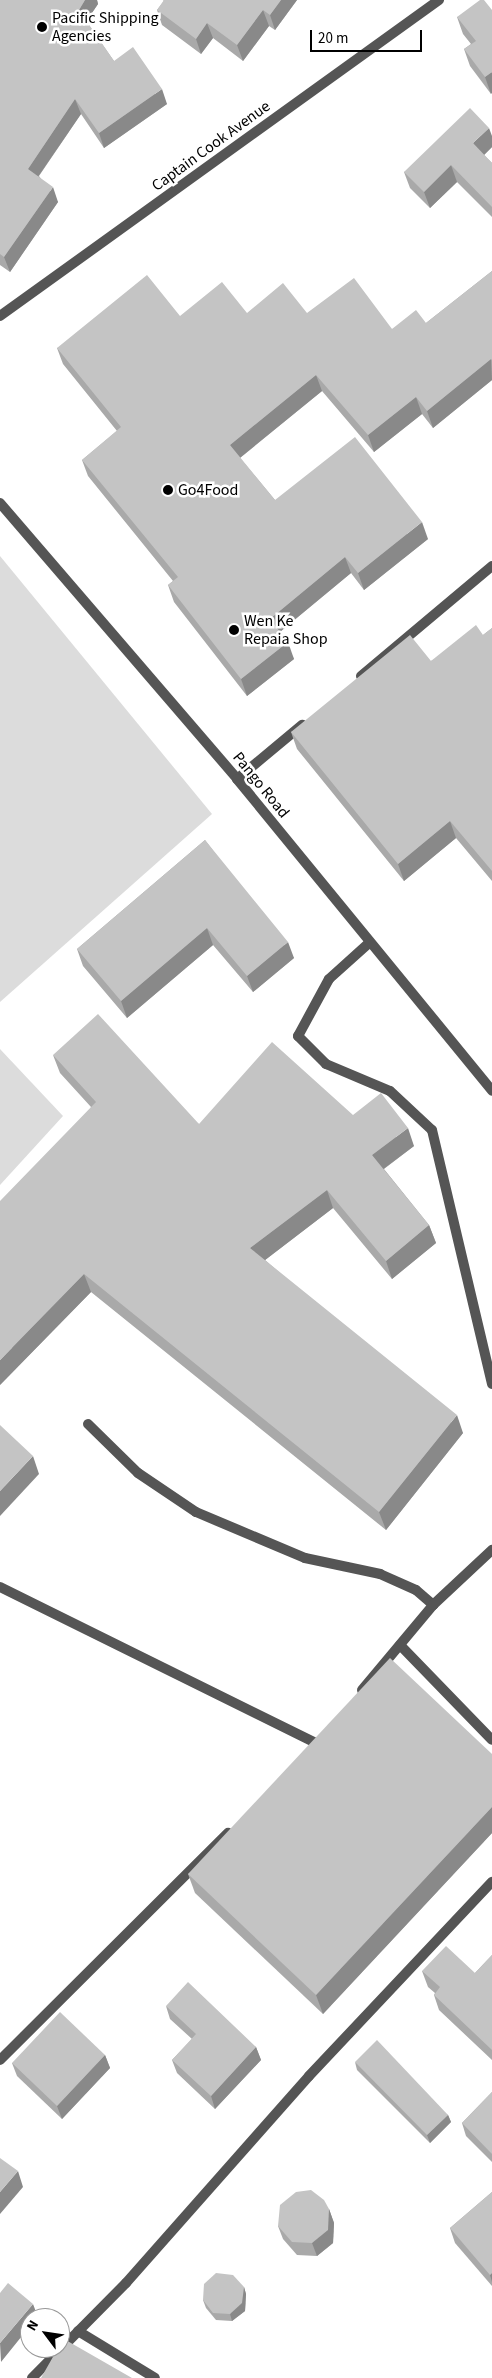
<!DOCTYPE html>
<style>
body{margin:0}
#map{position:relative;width:492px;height:2378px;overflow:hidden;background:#fff;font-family:"Source Sans 3",sans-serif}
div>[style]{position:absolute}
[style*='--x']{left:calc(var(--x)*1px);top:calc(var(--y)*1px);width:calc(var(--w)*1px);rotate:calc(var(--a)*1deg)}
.green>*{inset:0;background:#dcdcdc}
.service>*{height:10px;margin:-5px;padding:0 5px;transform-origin:5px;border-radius:5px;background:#555}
.minor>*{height:10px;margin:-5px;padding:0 5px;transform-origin:5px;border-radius:5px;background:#555}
.tertiary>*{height:10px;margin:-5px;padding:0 5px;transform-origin:5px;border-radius:5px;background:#555}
.wall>*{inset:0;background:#a9a9a9}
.shaded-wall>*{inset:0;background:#898989}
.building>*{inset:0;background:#c4c4c4}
.dots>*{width:14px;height:14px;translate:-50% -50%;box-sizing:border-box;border:2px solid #fff;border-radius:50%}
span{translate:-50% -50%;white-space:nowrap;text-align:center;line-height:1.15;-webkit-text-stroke:5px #fff;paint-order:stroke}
.poi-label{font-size:16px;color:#000}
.left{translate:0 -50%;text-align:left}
.street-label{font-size:16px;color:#000}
.north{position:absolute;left:20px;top:2308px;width:50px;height:50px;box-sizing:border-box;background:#fff;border:1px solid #999;border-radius:50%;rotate:301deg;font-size:14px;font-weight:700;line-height:20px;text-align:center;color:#000}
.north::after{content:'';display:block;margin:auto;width:18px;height:22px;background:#000;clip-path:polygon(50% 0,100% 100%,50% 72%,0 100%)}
.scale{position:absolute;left:310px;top:30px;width:112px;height:22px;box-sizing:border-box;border:2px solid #000;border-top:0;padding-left:6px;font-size:15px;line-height:18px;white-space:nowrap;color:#000;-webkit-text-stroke:4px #fff;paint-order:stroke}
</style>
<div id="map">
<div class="green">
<div style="clip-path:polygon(0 556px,212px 814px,0 1002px)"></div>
<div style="clip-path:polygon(0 1049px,63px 1116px,0 1185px)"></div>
</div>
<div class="service">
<div style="--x:369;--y:943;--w:54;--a:138"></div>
<div style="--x:329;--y:979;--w:65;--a:118.5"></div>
<div style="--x:298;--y:1036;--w:40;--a:45"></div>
<div style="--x:326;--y:1064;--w:69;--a:22.9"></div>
<div style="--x:390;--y:1091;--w:57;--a:42.9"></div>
<div style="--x:432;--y:1130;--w:261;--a:76.7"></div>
<div style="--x:88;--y:1424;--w:70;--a:44.4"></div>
<div style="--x:138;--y:1473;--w:70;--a:33.9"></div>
<div style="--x:196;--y:1512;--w:118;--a:22.9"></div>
<div style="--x:305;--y:1558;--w:77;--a:12"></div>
<div style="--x:380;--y:1574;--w:39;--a:24"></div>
<div style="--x:416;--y:1590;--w:23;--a:41"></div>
<div style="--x:400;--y:1645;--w:132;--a:45.9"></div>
<div style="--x:78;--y:2331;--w:90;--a:31.4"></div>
<div style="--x:32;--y:2378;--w:134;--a:-45.3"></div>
<div style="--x:126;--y:2283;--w:276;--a:-48.5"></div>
<div style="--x:309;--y:2076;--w:267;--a:-46.7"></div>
</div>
<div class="minor">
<div style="--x:0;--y:316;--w:541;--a:-35.75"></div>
<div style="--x:361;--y:676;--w:171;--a:-40"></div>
<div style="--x:237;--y:779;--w:85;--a:-39.7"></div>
<div style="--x:0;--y:1587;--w:354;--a:26.3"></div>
<div style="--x:362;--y:1690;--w:111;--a:-50.1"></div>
<div style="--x:433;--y:1605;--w:81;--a:-43"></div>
<div style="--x:0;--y:2060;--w:322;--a:-44.9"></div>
</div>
<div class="tertiary">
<div style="--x:0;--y:503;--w:364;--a:49.3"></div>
<div style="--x:237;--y:779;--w:403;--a:50.7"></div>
</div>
<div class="wall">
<div style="clip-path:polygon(0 0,97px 0,98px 4px,86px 21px,114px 61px,167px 104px,104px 148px,81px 114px,39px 176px,58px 202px,10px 272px,0 265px)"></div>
<div style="clip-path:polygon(163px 0,297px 0,275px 30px,269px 26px,243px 61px,213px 38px,201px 54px,162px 25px,157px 10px,164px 1px)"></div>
<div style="clip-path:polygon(492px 10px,491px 94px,470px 66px,464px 49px,471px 44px,463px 34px,457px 17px)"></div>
<div style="clip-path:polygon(492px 136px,492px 147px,484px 155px,492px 163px,492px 217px,457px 182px,430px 208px,410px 188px,404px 172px)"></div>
<div style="clip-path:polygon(492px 271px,492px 380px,433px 428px,422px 414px,374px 452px,322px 391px,240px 458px,275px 500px,428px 539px,364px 590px,351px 573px,280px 632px,294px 659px,247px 696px,174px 602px,168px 585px,173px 581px,88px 476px,82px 460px,117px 431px,63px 364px,57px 348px,180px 316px,247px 313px,307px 313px,392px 329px,426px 323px)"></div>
<div style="clip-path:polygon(492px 628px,492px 881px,456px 838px,404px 881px,297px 749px,291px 732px,431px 661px,483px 635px)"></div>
<div style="clip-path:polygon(205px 840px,294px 958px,253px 992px,213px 945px,127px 1018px,83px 966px,77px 949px)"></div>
<div style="clip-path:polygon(53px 1055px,199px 1124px,353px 1115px,414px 1146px,384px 1169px,429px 1225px,436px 1243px,392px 1279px,333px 1208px,265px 1260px,463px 1433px,386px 1530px,91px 1292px,0 1385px,91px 1107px,60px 1073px)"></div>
<div style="clip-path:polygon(492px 1754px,492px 1833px,323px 2014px,195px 1893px,188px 1874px)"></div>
<div style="clip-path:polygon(492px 1955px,492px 2060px,439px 2010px,434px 1995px,435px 1993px,428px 1987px,422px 1971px,475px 1973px)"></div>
<div style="clip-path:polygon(166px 2006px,256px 2047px,261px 2060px,215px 2109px,177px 2073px,172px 2060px,192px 2039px,170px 2019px)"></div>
<div style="clip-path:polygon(105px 2055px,110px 2068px,62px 2119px,17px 2076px,12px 2063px)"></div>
<div style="clip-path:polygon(355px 2062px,448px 2115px,451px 2122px,430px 2143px,357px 2070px)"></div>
<div style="clip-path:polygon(492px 2092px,492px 2162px,466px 2136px,462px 2123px)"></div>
<div style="clip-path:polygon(492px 2192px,492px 2286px,455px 2243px,450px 2228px)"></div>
<div style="clip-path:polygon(329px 2209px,334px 2223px,333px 2243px,317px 2256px,297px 2255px,283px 2239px,278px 2226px)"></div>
<div style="clip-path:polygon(244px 2287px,246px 2294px,245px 2311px,232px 2321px,216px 2320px,206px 2308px,203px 2300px)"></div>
</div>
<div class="shaded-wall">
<div style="clip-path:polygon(85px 0,97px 0,98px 4px,84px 25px,79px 10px)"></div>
<div style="clip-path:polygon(281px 0,297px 0,275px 30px,270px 15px)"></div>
<div style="clip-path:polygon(263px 10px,269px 26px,243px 61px,237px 45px)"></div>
<div style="clip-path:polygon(207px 23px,213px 38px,201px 54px,196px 39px)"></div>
<div style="clip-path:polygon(492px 72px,492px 93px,491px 94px,485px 77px)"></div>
<div style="clip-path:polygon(162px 89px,167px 104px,104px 148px,99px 133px)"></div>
<div style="clip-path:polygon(75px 99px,81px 114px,33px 184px,28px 169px)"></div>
<div style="clip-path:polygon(489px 128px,492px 136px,492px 147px,479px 160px,473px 143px)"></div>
<div style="clip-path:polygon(451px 165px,457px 182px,430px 208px,424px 192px)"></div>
<div style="clip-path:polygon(53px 187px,58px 202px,10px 272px,4px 257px)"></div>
<div style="clip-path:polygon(491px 359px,492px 380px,433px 428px,427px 411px)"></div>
<div style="clip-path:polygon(316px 375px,322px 391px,236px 461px,230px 445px)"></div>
<div style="clip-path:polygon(416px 397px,422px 414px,374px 452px,368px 435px)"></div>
<div style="clip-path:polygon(422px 522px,428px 539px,364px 590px,358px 573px)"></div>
<div style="clip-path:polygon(345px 557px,351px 573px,276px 635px,270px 619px)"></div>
<div style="clip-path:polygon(288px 642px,294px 659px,247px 696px,241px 679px)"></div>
<div style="clip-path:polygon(450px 821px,456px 838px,404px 881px,398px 864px)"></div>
<div style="clip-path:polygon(207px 928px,213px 945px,127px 1018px,121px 1001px)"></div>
<div style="clip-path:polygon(288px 942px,294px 958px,253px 992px,247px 976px)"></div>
<div style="clip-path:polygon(408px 1128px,414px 1146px,378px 1173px,372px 1155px)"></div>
<div style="clip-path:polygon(327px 1190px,333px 1208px,256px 1267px,250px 1248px)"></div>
<div style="clip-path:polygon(429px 1225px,436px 1243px,392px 1279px,386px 1261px)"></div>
<div style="clip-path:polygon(84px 1274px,91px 1292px,0 1385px,0 1360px)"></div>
<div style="clip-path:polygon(457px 1415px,463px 1433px,386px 1530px,379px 1512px)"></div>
<div style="clip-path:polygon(33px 1456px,39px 1474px,0 1516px,0 1491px)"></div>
<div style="clip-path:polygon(492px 1807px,492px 1833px,323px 2014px,316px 1995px)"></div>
<div style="clip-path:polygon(256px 2047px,261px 2060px,215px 2109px,211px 2096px)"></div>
<div style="clip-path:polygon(105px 2055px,110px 2068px,62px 2119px,57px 2106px)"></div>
<div style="clip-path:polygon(448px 2115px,451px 2122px,430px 2143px,427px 2135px)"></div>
<div style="clip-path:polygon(18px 2171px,23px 2187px,0 2214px,0 2192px)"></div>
<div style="clip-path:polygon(329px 2209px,334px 2223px,333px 2243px,317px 2256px,312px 2243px)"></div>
<div style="clip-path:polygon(492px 2273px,492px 2282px,490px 2275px)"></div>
<div style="clip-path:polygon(244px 2287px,246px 2294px,245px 2311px,232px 2321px,230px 2314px)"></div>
<div style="clip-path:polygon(33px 2304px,38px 2317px,37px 2318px,30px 2318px,30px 2326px,1px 2362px,0 2343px)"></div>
</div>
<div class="building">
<div style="clip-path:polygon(0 0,85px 0,79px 10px,114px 61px,133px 47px,162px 89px,99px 133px,75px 99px,28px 169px,53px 187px,4px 257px,0 254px)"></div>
<div style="clip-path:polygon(164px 0,281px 0,270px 15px,263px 10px,237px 45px,207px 23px,196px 39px,157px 10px)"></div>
<div style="clip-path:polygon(480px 0,484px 0,492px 10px,492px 72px,485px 77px,464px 49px,476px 41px,457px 17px)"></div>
<div style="clip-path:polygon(470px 108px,489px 128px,473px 143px,492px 163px,492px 207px,451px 165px,424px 192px,404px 172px)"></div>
<div style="clip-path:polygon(492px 271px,492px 360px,491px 359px,427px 411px,416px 397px,368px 435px,316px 375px,230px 445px,275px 500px,355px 437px,422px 522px,358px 573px,345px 557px,270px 619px,288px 642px,241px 679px,168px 585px,178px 577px,82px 460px,121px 427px,57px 348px,147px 275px,180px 316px,222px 282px,247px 313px,283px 283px,307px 313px,354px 278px,392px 329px,416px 310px,426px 323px)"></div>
<div style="clip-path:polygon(476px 625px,483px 635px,492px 628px,492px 871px,450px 821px,398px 864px,291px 732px,410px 635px,431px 661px)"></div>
<div style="clip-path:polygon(205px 840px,288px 942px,247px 976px,207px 928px,121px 1001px,77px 949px)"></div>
<div style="clip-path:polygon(98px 1014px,199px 1124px,272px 1042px,353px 1115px,381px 1093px,408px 1128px,372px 1155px,429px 1225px,386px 1261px,327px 1190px,250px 1248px,457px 1415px,379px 1512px,84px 1274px,0 1360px,0 1201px,96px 1102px,53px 1055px)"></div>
<div style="clip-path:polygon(0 1425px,33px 1456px,0 1491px)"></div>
<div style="clip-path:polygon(390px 1658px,492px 1754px,492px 1807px,316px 1995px,188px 1874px)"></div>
<div style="clip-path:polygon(446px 1946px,475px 1973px,492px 1955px,492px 2050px,434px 1995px,440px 1987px,422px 1971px)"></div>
<div style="clip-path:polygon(188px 1982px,256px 2047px,211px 2096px,172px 2060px,196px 2034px,166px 2006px)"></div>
<div style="clip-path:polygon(60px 2012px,105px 2055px,57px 2106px,12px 2063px)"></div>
<div style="clip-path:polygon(377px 2040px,448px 2115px,427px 2135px,355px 2062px)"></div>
<div style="clip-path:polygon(492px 2092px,492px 2154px,462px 2123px)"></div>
<div style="clip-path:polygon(0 2158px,18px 2171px,0 2192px)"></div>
<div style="clip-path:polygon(311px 2190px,324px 2200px,329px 2209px,328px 2230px,312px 2243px,292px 2242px,278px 2226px,280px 2205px,296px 2192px)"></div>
<div style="clip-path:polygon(492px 2192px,492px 2273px,490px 2275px,450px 2228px)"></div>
<div style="clip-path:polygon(216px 2273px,233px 2275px,244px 2287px,242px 2303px,230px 2314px,213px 2313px,203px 2300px,204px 2284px)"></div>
<div style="clip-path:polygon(8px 2283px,33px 2304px,0 2343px,0 2293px)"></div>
<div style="clip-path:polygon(64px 2339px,132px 2378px,41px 2378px,58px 2348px,60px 2348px,60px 2345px)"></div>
</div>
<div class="dots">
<div style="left:42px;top:27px;background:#000"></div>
<div style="left:168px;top:490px;background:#000"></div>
<div style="left:234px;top:630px;background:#000"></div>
</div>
<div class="poi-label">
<span class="left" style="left:52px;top:27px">Pacific Shipping<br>Agencies</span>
<span class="left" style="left:178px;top:490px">Go4Food</span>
<span class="left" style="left:244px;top:630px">Wen Ke<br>Repaia Shop</span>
</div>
<div class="street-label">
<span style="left:211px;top:146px;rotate:-36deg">Captain Cook Avenue</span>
<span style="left:261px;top:785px;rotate:51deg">Pango Road</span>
</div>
<div class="north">N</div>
<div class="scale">20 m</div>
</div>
